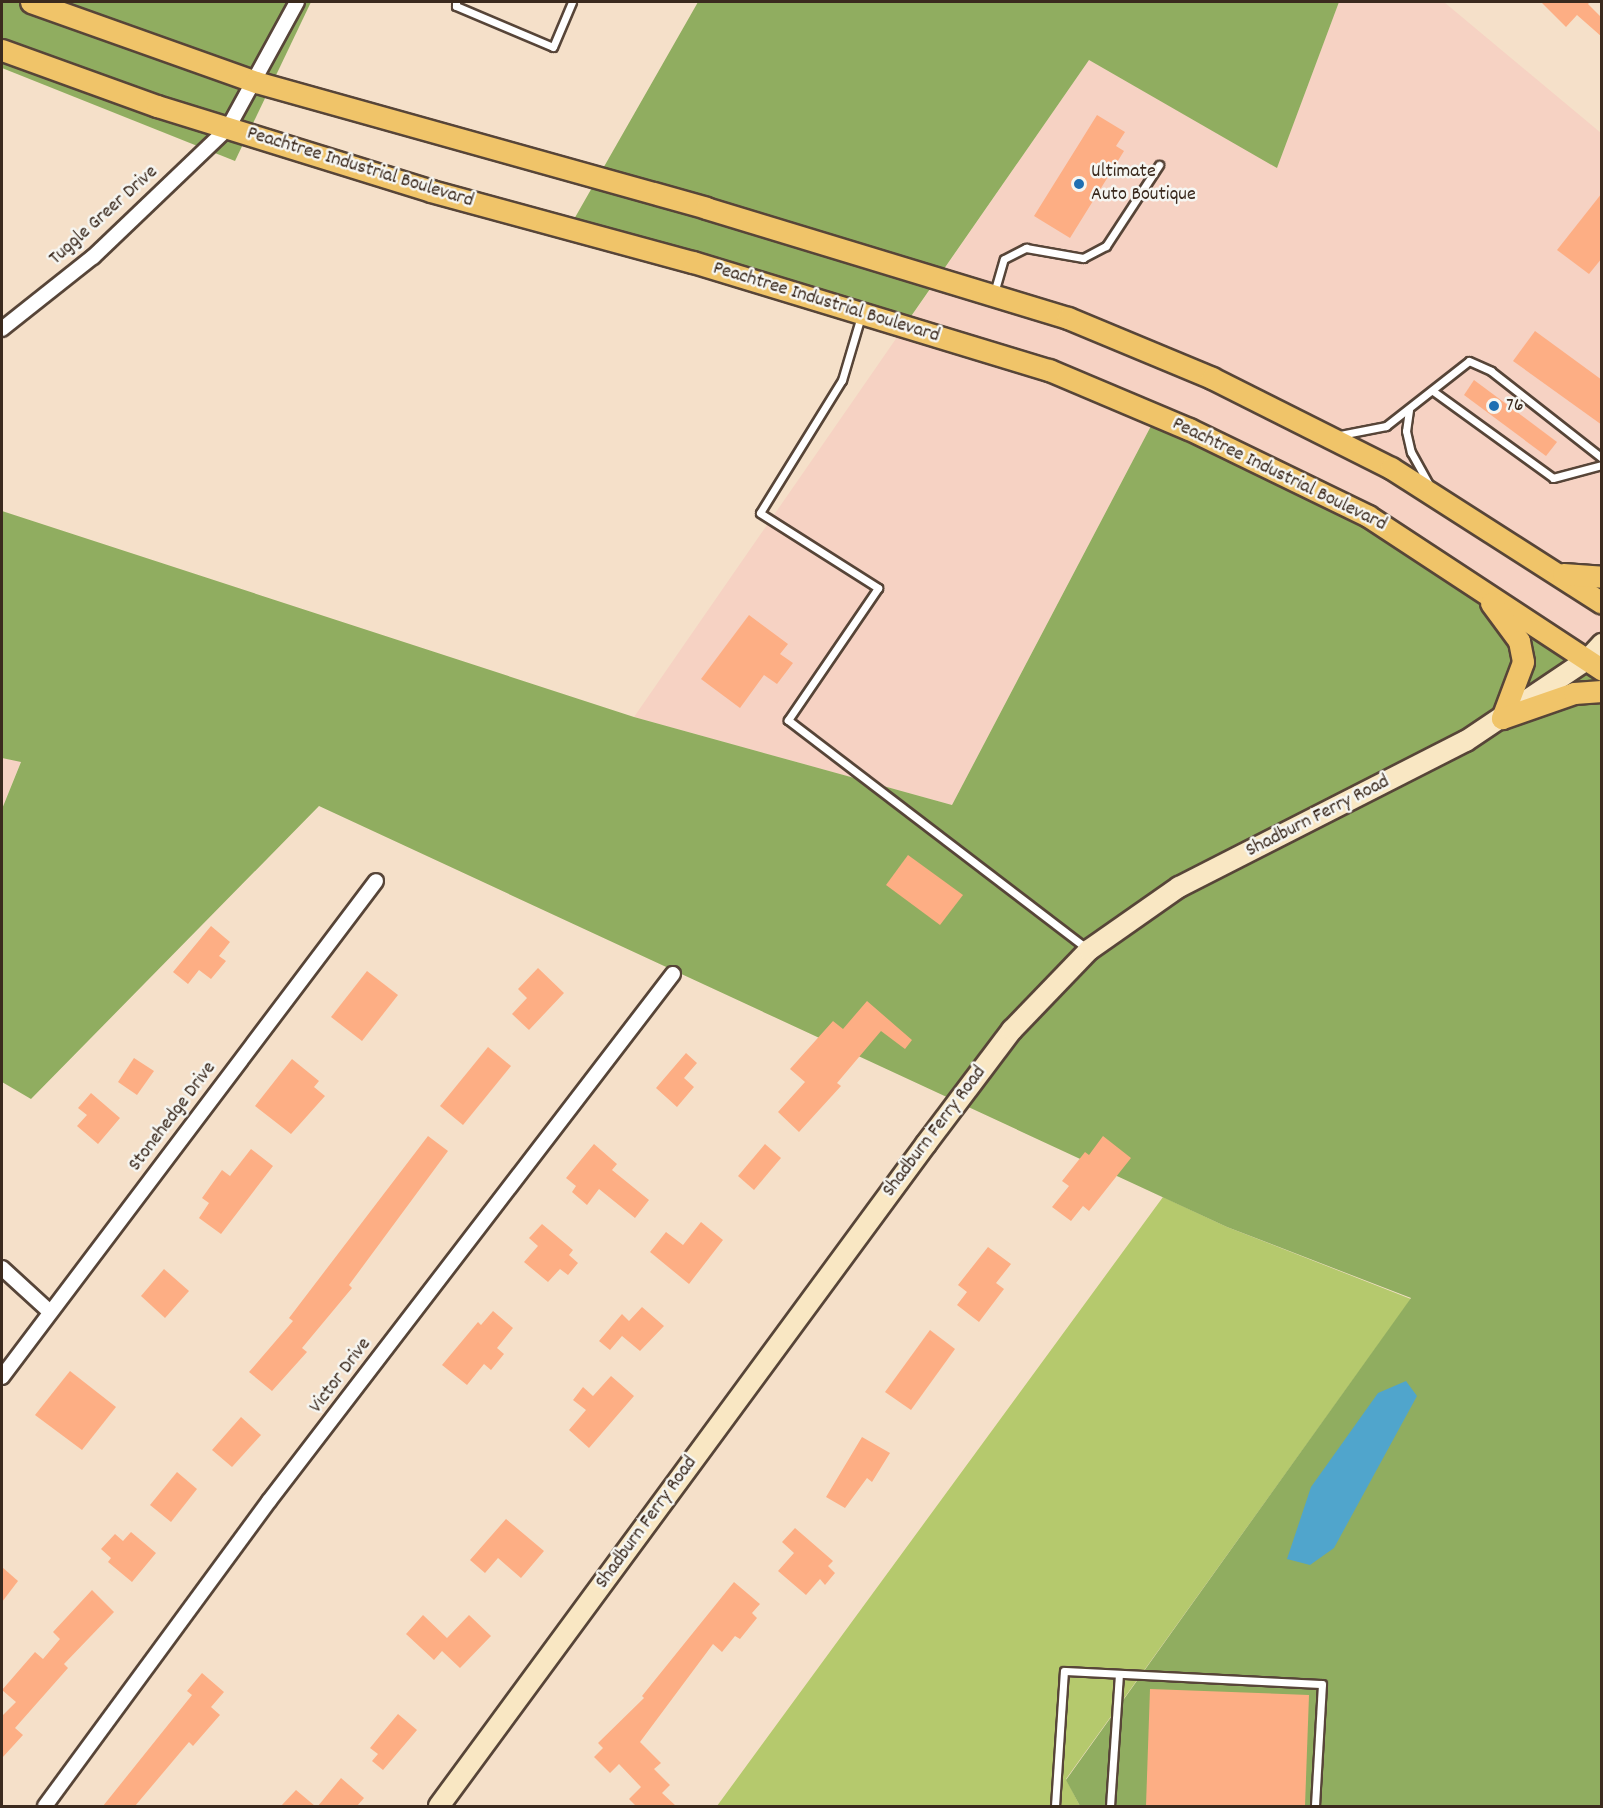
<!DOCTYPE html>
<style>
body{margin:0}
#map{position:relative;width:1603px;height:1808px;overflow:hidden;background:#f5e0c9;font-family:Dekko,sans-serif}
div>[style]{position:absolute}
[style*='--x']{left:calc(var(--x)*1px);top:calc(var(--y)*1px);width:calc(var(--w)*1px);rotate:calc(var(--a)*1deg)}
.built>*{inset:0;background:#f6d2c3}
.green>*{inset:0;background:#b5c96d}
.forest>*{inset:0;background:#90ad60}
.water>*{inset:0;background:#50a5cc}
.building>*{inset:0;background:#fdae84}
.roads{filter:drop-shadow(2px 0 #574538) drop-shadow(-2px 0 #574538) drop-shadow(0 2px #574538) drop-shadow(0 -2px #574538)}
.lane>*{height:7px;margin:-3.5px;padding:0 3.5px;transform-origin:3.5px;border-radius:3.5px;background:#fff}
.street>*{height:14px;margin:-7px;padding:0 7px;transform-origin:7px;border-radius:7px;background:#fff}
.secondary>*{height:20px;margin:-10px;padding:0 10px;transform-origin:10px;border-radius:10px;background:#f9e7c3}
.primary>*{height:21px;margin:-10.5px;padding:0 10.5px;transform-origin:10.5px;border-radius:10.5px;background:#f0c469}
.dots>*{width:16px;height:16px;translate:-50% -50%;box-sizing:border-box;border:3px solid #f6f6f2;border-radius:50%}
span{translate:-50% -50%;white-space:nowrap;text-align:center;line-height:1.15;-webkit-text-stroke:5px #f6f6f2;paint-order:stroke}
.street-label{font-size:20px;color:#3b2a1e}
.poi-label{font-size:20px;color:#3b2a1e}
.left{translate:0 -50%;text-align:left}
.frame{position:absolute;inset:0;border:3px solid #3b2a1e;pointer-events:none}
</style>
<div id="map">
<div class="built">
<div style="clip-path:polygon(1339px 2px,1444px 2px,1601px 133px,1601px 672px,1151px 426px,952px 805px,634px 717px,1089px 60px,1277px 167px)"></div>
<div style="clip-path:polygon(2px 758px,21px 761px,2px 809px)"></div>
</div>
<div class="green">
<div style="clip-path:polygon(1163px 1197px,1227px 1227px,1411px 1299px,1066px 1779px,1080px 1806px,717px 1806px)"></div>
</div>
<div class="forest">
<div style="clip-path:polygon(2px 2px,311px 2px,235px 161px,2px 68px)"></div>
<div style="clip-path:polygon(698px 2px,1339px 2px,1277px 168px,1089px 60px,905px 325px,569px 228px)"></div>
<div style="clip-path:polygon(1151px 426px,1399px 531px,1601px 672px,1601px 1806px,1080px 1806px,1066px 1780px,1411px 1298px,1227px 1227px,319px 806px,31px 1099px,2px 1082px,2px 809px,21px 762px,2px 758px,2px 511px,634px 717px,952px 805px)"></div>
</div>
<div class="water">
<div style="clip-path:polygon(1406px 1381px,1417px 1396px,1334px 1548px,1310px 1565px,1287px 1559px,1311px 1487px,1378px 1393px)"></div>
</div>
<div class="building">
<div style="clip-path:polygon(1541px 2px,1590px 2px,1588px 4px,1602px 18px,1602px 37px,1577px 15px,1566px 27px)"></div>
<div style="clip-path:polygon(1097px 115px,1125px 132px,1116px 146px,1124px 151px,1070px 238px,1034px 216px)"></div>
<div style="clip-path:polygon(1602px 193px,1602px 258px,1589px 274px,1557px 250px)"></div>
<div style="clip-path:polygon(1535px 331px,1602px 380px,1602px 425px,1513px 361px)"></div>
<div style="clip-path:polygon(1474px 380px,1557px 442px,1546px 456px,1464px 395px)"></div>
<div style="clip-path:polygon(749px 615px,788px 644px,780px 654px,793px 663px,777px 684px,764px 675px,740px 708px,701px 679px)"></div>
<div style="clip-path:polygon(908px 855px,963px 895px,940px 925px,886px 885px)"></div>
<div style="clip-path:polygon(211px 926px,230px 942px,219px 956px,226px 961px,211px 979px,199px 970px,188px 984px,173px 972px)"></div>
<div style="clip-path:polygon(538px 968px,564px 993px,529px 1030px,512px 1014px,527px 998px,518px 989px)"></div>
<div style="clip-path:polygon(367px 971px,398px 995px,362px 1041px,331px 1017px)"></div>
<div style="clip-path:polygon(867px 1001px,912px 1040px,905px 1049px,881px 1031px,837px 1083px,841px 1086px,799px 1132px,778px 1112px,805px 1082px,790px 1069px,833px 1021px,843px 1029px)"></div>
<div style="clip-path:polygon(488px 1047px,511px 1066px,463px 1125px,440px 1106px)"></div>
<div style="clip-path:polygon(686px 1053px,697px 1063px,684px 1078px,694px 1087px,677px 1107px,656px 1088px)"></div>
<div style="clip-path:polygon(134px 1058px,154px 1071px,137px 1095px,118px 1082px)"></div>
<div style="clip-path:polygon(292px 1059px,319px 1081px,314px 1087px,325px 1096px,291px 1134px,255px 1106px)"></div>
<div style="clip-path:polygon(91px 1093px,120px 1118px,98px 1144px,77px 1126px,87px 1115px,78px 1108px)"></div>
<div style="clip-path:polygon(428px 1136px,448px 1151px,349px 1285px,352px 1288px,302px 1348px,307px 1352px,272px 1391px,249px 1372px,293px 1321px,289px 1318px)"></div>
<div style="clip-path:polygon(1103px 1136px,1131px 1158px,1089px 1211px,1083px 1206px,1071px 1221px,1052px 1207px,1069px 1186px,1062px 1181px,1085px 1152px,1089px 1155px)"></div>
<div style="clip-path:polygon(594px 1144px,617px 1164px,612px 1170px,649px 1200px,635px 1218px,599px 1189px,587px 1205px,572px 1192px,576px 1186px,566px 1178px)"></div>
<div style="clip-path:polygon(765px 1144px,781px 1158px,754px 1190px,738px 1176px)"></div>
<div style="clip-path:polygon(251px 1149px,273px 1166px,221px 1234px,199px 1218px,209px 1203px,202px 1198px,222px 1170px,230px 1176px)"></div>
<div style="clip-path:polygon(701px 1222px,723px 1240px,689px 1284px,650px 1252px,666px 1232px,683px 1245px)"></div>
<div style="clip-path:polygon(542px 1224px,573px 1250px,569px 1255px,578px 1263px,568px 1275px,560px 1269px,548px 1282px,524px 1262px,538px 1246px,529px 1238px)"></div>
<div style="clip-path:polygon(988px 1247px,1011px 1264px,996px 1283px,1004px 1289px,979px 1322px,957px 1305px,967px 1292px,958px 1285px)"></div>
<div style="clip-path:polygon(164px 1269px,189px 1291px,165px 1318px,141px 1296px)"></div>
<div style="clip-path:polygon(642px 1307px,664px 1326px,640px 1351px,622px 1336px,610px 1350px,599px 1341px,622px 1314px,629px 1321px)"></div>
<div style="clip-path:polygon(493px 1311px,513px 1328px,497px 1348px,504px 1354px,491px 1370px,484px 1364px,467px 1385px,442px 1365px,478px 1322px,481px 1325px)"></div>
<div style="clip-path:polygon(930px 1330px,955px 1349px,911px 1410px,885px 1392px)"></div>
<div style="clip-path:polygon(70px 1371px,116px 1407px,82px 1450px,35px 1415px)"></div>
<div style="clip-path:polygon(611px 1376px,634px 1396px,589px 1448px,569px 1430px,586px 1410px,573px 1400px,583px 1387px,593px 1396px)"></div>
<div style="clip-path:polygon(241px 1417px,261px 1435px,232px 1467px,212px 1450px)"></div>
<div style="clip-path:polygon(862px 1437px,890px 1453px,872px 1482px,867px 1478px,845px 1508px,826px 1497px)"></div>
<div style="clip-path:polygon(177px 1472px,197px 1489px,171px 1522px,150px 1505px)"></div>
<div style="clip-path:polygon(506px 1519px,544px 1551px,521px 1578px,498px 1558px,485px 1573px,470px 1560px)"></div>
<div style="clip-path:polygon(795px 1528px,833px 1561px,828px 1566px,835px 1573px,825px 1585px,820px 1579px,806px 1595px,778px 1571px,794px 1553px,782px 1542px)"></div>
<div style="clip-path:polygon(131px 1532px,156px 1553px,132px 1582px,108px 1562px,111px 1558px,101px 1549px,115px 1534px,123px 1541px)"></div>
<div style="clip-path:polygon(2px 1567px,18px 1581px,2px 1602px)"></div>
<div style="clip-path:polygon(734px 1582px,760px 1604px,752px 1613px,757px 1618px,740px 1639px,735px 1636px,722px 1652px,713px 1644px,640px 1742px,661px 1763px,654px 1769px,670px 1785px,662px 1793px,676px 1806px,636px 1806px,629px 1799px,641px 1787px,619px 1764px,610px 1773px,594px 1757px,603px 1748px,598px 1743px,644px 1698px,642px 1696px)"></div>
<div style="clip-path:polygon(92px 1590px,114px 1612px,64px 1664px,68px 1668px,15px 1728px,23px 1735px,2px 1758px,2px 1716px,16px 1702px,2px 1690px,35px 1652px,43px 1659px,60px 1639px,53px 1632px)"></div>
<div style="clip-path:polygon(423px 1615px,447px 1638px,469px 1615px,491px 1636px,460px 1668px,442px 1651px,434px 1660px,406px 1634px)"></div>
<div style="clip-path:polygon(202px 1673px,224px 1692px,211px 1707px,220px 1715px,193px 1746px,189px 1742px,135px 1806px,103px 1806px,192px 1695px,187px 1691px)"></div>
<div style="clip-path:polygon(1150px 1689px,1309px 1695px,1305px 1806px,1146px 1806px)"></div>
<div style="clip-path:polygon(398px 1714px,417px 1730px,383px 1770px,372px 1761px,378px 1754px,370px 1748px)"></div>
<div style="clip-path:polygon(341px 1778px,364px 1798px,357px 1806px,318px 1806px)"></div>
<div style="clip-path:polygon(296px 1790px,315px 1806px,281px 1806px)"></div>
</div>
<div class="roads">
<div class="lane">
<div style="--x:456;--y:2;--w:4;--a:90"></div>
<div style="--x:456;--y:6;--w:105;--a:22.9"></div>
<div style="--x:553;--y:47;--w:49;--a:-67.1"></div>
<div style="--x:994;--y:293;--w:35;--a:-74"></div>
<div style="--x:1004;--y:259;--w:25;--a:-27"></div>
<div style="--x:1026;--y:248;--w:58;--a:10"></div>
<div style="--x:1083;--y:258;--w:26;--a:-28"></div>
<div style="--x:1106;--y:246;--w:97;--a:-56.8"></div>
<div style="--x:861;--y:316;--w:67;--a:106.5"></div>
<div style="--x:842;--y:380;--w:156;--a:121.7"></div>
<div style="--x:760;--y:513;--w:140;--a:32.4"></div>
<div style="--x:878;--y:588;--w:160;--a:124.3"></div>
<div style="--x:788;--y:720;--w:375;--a:37.4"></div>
<div style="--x:1433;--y:391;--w:148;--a:35.9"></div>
<div style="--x:1553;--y:478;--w:51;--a:-14.9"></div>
<div style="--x:1409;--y:410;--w:21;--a:98"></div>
<div style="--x:1406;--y:431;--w:22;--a:77"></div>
<div style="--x:1411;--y:452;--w:37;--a:61"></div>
<div style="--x:1340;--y:435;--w:47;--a:-11.1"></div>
<div style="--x:1386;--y:426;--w:105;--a:-38.1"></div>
<div style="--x:1469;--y:361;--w:24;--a:24"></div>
<div style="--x:1491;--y:371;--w:141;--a:38.1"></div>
<div style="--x:1055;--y:1806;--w:135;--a:-86.2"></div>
<div style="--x:1064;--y:1671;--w:258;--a:2.9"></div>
<div style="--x:1322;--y:1684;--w:122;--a:93.3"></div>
<div style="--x:1110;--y:1806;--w:132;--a:-86.1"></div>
</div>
<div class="street">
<div style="--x:2;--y:329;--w:116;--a:-38.4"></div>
<div style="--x:93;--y:257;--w:187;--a:-43.7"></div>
<div style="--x:228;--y:128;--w:144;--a:-61.3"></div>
<div style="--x:2;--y:1268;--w:65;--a:42.5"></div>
<div style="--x:2;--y:1377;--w:621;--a:-52.98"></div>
<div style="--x:45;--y:1806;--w:378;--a:-53.7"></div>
<div style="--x:269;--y:1501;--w:664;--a:-52.53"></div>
</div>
<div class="secondary">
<div style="--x:439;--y:1806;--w:822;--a:-53.66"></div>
<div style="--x:926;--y:1144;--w:143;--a:-53"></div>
<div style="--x:1012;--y:1030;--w:111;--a:-46.1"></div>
<div style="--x:1089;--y:950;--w:110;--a:-35"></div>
<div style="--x:1179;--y:887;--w:322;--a:-27"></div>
<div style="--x:1466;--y:741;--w:147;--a:-33.9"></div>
<div style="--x:1588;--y:659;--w:21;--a:-47"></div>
</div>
<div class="primary">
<div style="--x:31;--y:2;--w:239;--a:19.6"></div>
<div style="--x:256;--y:82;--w:467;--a:15.6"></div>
<div style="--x:706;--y:208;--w:378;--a:16.9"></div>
<div style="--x:1068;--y:318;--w:156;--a:22.6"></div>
<div style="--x:1212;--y:378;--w:200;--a:26.7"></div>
<div style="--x:1391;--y:468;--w:250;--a:32.6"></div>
<div style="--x:2;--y:50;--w:165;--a:19.9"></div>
<div style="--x:157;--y:106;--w:287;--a:17.2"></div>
<div style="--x:431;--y:191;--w:271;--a:15.2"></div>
<div style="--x:693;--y:262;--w:372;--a:16.9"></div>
<div style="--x:1049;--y:370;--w:152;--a:22.9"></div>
<div style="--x:1189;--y:429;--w:199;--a:25.9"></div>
<div style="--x:1368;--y:516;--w:280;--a:33.3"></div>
<div style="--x:1563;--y:574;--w:39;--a:4"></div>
<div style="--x:1491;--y:603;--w:47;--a:53.6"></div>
<div style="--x:1519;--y:641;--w:21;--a:79"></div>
<div style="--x:1523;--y:662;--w:60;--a:110.6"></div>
<div style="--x:1502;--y:718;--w:76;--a:-19.1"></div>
<div style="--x:1574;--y:693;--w:28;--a:-4"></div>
</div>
</div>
<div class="dots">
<div style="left:1079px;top:184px;background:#1f6fb2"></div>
<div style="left:1494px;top:406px;background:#1f6fb2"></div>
</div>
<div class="street-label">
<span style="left:360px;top:168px;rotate:17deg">Peachtree Industrial Boulevard</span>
<span style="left:104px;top:216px;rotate:-42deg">Tuggle Greer Drive</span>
<span style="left:826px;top:303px;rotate:17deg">Peachtree Industrial Boulevard</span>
<span style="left:1279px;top:475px;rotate:26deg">Peachtree Industrial Boulevard</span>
<span style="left:1318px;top:817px;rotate:-27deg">Shadburn Ferry Road</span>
<span style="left:173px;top:1117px;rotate:-53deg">Stonehedge Drive</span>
<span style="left:935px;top:1132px;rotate:-53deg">Shadburn Ferry Road</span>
<span style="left:341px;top:1376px;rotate:-53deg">Victor Drive</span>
<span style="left:647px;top:1523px;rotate:-54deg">Shadburn Ferry Road</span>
</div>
<div class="poi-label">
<span class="left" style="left:1091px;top:184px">Ultimate<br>Auto Boutique</span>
<span class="left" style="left:1506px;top:406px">76</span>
</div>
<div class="frame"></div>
</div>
